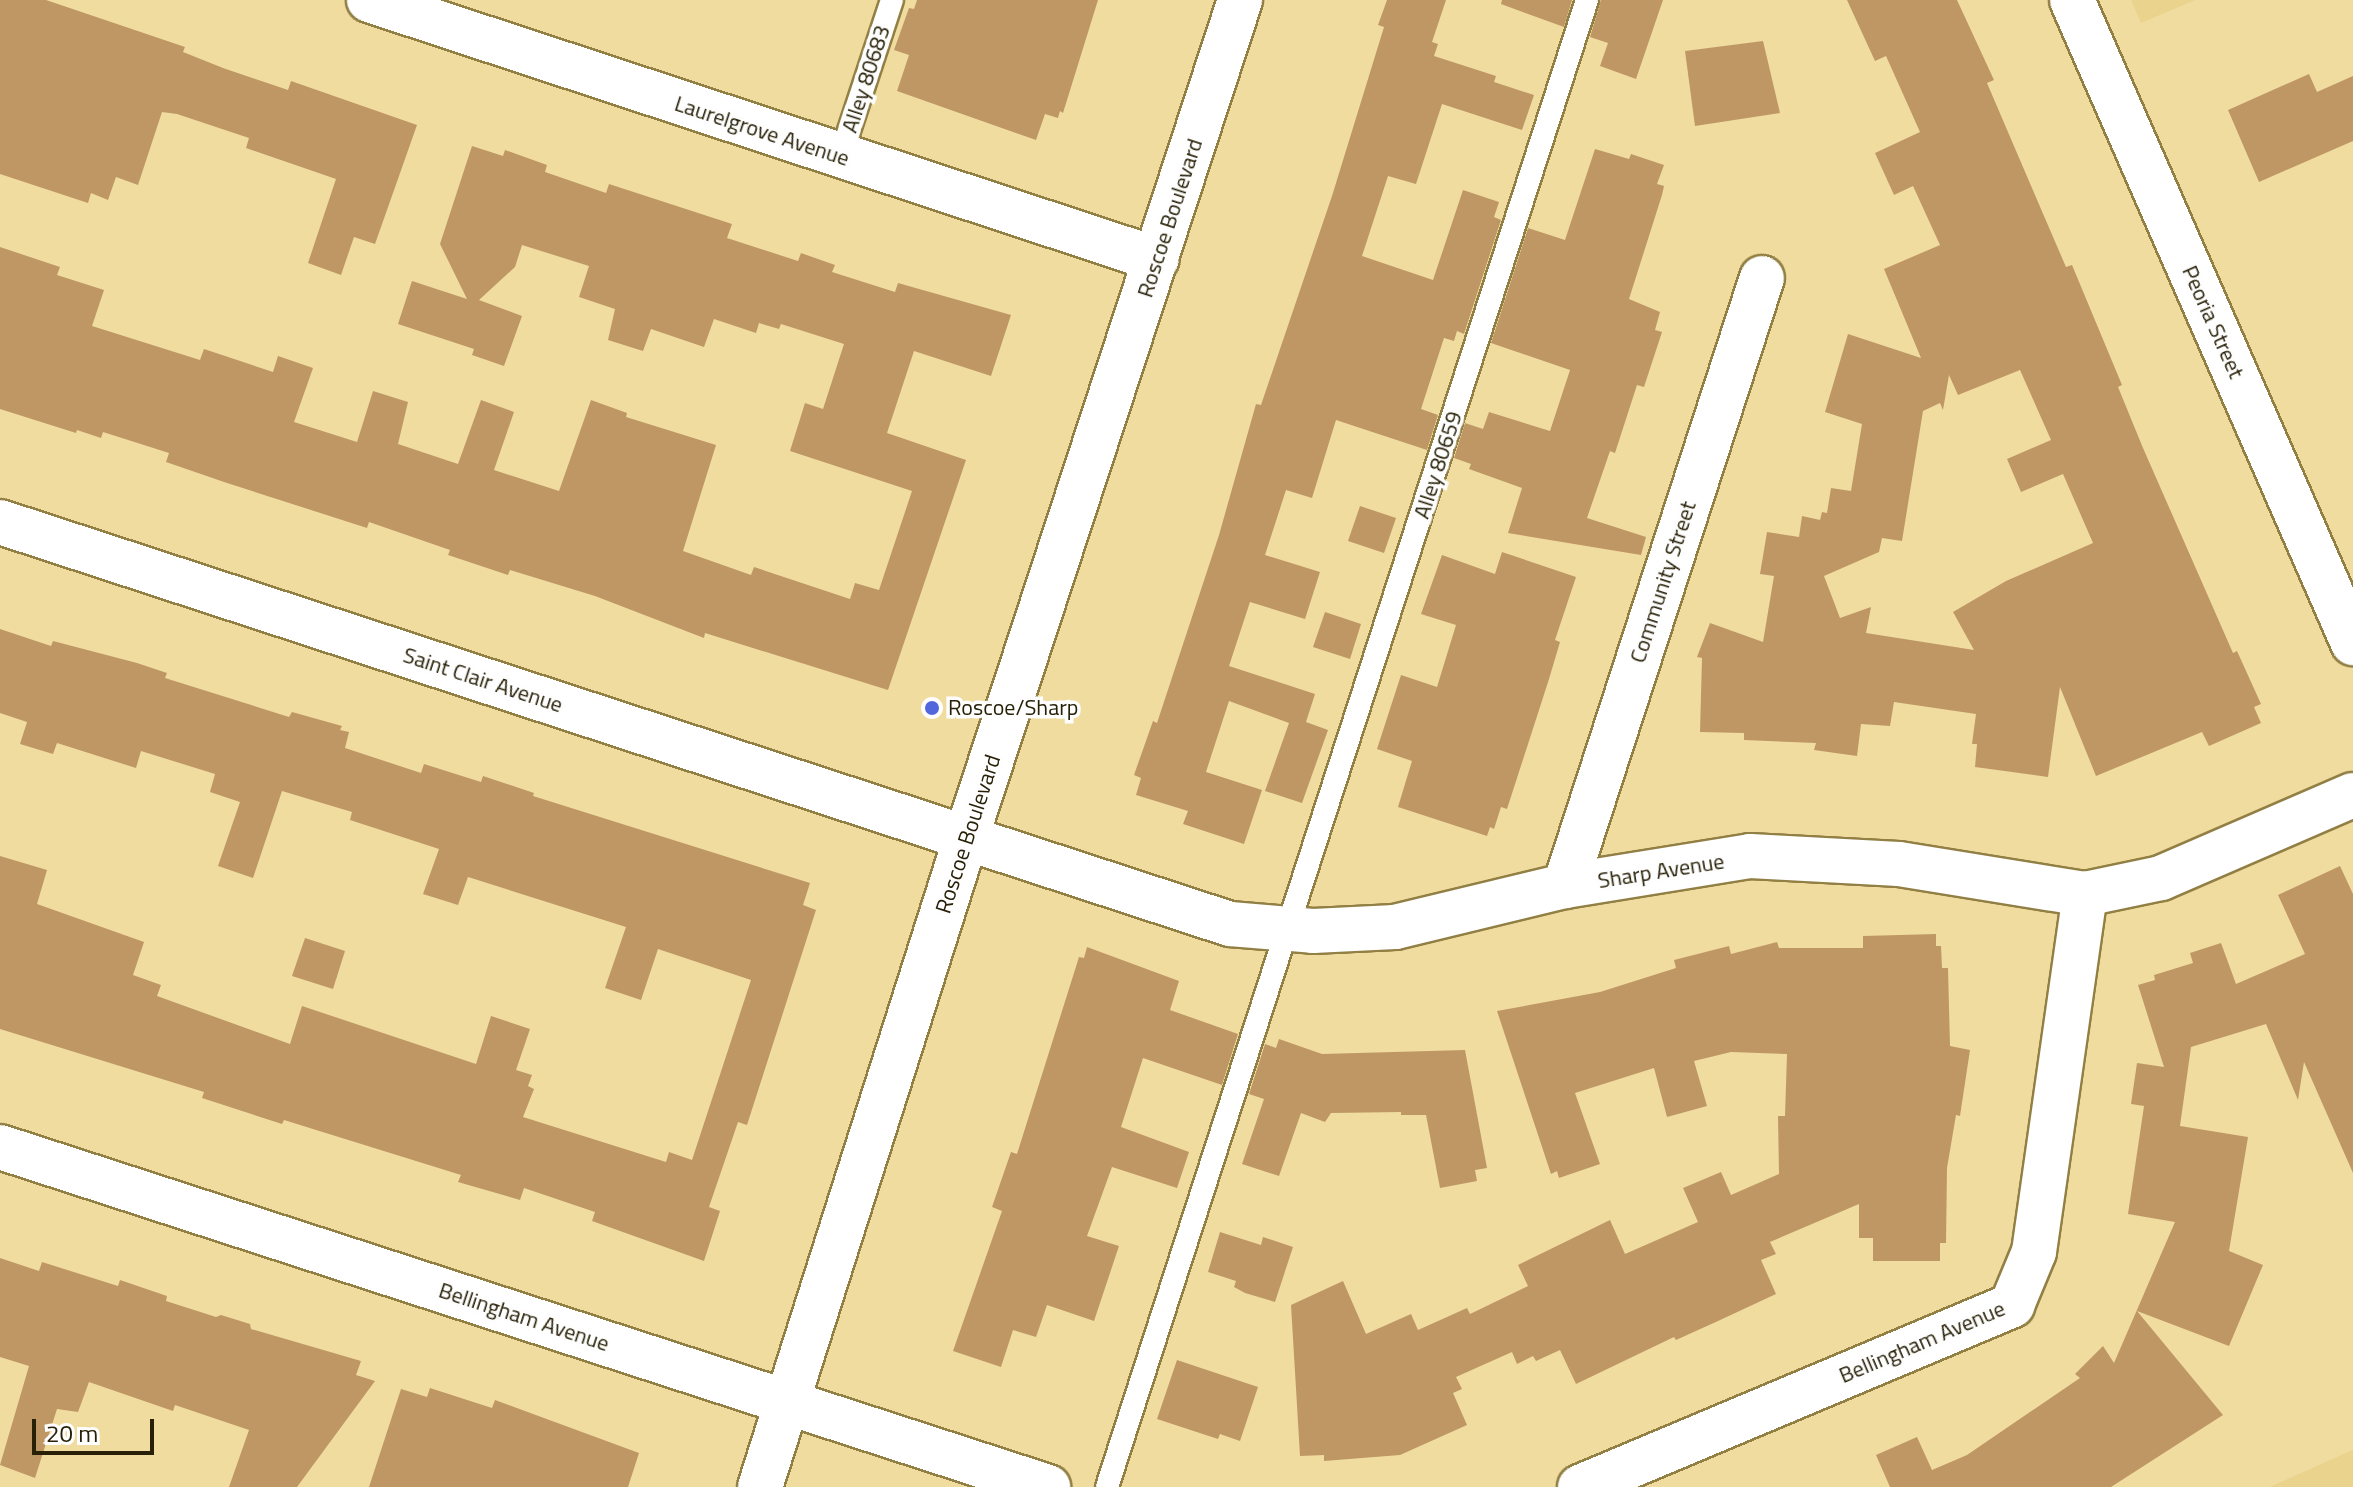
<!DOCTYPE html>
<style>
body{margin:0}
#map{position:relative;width:2353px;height:1487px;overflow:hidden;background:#f0dc9f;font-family:"Titillium Web",sans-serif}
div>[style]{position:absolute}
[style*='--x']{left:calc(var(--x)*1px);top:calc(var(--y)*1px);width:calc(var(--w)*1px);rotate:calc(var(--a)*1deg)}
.built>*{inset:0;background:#e9d38d}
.building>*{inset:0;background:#bf9765}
.roads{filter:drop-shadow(2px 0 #917f44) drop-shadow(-2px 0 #917f44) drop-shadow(0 2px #917f44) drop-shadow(0 -2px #917f44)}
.service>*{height:22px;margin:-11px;padding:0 11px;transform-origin:11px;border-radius:11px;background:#fff}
.minor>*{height:44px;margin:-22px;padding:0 22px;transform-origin:22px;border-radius:22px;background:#fff}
.tertiary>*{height:44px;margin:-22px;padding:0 22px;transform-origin:22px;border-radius:22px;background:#fff}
.primary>*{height:44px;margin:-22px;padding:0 22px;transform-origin:22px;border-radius:22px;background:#fff}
.dots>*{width:22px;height:22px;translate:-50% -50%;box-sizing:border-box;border:4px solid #fefefe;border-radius:50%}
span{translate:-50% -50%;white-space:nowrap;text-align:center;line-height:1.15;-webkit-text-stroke:7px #fefefe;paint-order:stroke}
.street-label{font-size:22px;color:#282108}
.poi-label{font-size:22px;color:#282108}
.left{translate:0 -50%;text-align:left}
.scale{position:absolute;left:32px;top:1419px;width:122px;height:36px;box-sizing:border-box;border:4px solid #282108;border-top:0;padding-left:10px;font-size:24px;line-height:28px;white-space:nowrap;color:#282108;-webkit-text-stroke:6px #fefefe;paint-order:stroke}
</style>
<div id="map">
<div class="built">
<div style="clip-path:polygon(2131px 0,2195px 0,2141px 23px)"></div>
<div style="clip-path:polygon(2353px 1450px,2353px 1487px,2270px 1487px)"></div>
</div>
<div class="building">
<div style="clip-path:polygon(0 0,46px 0,185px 47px,183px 52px,223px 68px,288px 90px,291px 81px,417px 125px,375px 244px,354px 237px,341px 275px,308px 263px,336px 179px,246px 148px,249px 138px,177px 114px,162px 112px,138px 185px,116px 177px,108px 200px,91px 193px,88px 203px,0 174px)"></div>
<div style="clip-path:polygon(917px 0,1098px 0,1063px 113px,1060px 111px,1058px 118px,1045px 114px,1036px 140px,897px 91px,909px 55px,894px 50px,909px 8px,914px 9px)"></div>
<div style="clip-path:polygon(1387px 0,1446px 0,1432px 42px,1438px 44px,1434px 56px,1496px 76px,1494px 82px,1534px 95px,1522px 130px,1442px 104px,1416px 184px,1388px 176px,1362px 256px,1433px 280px,1463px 190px,1499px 202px,1494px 217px,1501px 220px,1464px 334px,1457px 331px,1454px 341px,1444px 338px,1421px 409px,1438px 415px,1427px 450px,1336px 420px,1312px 498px,1286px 490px,1265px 555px,1320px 572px,1305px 619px,1250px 602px,1229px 666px,1315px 694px,1306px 722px,1328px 730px,1302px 803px,1265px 791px,1289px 723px,1229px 701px,1206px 772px,1262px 790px,1244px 844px,1183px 824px,1188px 811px,1136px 795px,1141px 778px,1134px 775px,1153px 721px,1157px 723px,1219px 535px,1256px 404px,1261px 405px,1332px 196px,1384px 27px,1378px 25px)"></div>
<div style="clip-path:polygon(1502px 0,1572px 0,1564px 27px,1501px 4px)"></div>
<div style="clip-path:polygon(1601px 0,1663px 0,1636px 79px,1600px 66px,1608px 43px,1590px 37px)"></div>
<div style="clip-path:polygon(evenodd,1847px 0,1957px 0,1994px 80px,1987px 83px,2041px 209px,2066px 267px,2072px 265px,2122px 385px,2118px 387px,2143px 448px,2233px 653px,2237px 651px,2261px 704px,2254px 707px,2261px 723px,2209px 746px,2202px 732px,2096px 776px,2060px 687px,2048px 777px,1975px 767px,1977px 744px,1972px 744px,1976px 714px,1894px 702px,1890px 726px,1861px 724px,1857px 756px,1814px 750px,1816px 743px,1744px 740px,1744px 733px,1700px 732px,1702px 658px,1697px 657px,1710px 623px,1763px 642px,1774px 576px,1760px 574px,1767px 532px,1799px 537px,1802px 516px,1820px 520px,1822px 512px,1827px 513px,1831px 488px,1851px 491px,1862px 424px,1825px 412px,1848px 334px,1921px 358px,1884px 269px,1940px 245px,1913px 186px,1894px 195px,1875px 153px,1920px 132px,1886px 56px,1875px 61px,1847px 0,2020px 370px,2051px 440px,2007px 459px,2021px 492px,2063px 474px,2093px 543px,2006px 581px,1953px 612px,1974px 650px,1866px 633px,1871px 607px,1840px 618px,1824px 576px,1879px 552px,1882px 538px,1902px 541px,1923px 411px,1940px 403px,1943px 410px,1949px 375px,1958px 395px,2020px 370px)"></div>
<div style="clip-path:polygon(1763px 41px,1780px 113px,1695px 126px,1685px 51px)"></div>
<div style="clip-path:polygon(2309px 74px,2317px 92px,2353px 76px,2353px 141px,2259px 182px,2228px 110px)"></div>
<div style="clip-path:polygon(472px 146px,503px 156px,505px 150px,547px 165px,545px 172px,606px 193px,609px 184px,732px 224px,727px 238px,798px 261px,801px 253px,835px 265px,832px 272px,895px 292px,898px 283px,1011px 315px,991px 376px,914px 351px,887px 433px,966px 460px,888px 690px,705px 633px,704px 638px,595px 596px,510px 570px,508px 575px,448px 555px,450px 550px,369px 522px,367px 528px,227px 483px,166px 462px,169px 453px,103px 432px,101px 438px,77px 430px,76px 433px,0 409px,0 247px,60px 267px,57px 275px,104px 290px,92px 326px,200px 360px,204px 349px,273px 372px,278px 356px,313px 368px,294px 422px,357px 442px,373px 391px,408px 402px,398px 444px,458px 464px,481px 400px,514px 412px,494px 470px,559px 491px,591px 400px,627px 413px,626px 417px,716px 445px,683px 551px,751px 575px,754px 567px,850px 599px,855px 583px,879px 590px,912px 491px,790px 451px,805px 403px,823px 409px,844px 344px,781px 324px,779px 329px,759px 323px,756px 333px,714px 319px,704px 347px,651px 329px,643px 351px,608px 340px,615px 309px,579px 297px,589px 266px,522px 245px,515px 267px,479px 300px,522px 316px,504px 366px,472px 355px,474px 349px,398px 324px,412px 281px,467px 299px,440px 244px)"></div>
<div style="clip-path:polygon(1595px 149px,1629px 159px,1631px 154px,1664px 165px,1657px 184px,1664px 186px,1662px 195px,1629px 299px,1660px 312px,1655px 330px,1662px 332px,1644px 387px,1637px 385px,1615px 453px,1610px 451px,1587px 518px,1646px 537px,1641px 555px,1508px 533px,1522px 488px,1469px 469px,1471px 464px,1454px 458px,1465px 423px,1483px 429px,1489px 412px,1550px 431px,1570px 370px,1491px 343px,1528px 228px,1565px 240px)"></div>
<div style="clip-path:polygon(1360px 506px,1396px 518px,1384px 553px,1348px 541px)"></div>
<div style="clip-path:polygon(1502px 552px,1576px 577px,1555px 640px,1560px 642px,1549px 679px,1507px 809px,1501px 807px,1494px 829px,1490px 827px,1487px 836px,1398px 807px,1412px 761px,1377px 749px,1401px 675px,1437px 687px,1456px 625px,1421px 614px,1442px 555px,1495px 574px)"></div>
<div style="clip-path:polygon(1325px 612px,1361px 624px,1350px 659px,1313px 647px)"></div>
<div style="clip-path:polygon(0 629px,51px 646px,53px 641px,137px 663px,167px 673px,165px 678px,289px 717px,292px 712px,342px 726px,340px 730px,349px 732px,345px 748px,421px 773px,424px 764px,481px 782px,483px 776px,534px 793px,533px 796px,810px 883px,803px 905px,816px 910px,747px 1125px,738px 1122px,709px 1207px,720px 1211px,704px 1261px,592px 1221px,595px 1212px,524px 1188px,520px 1200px,458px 1182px,461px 1175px,284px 1120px,282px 1124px,202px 1098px,204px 1092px,0 1029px,0 856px,47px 870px,37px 904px,144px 942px,133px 975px,161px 985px,157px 996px,290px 1044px,302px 1006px,476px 1064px,491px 1016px,530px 1029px,516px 1070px,532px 1075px,528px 1086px,534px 1089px,523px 1117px,666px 1162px,669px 1152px,692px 1160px,751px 980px,658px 949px,641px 1000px,605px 988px,626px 927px,468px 877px,458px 905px,423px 894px,439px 849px,350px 820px,352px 812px,282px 791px,253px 878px,218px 866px,240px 802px,210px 792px,215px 774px,141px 751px,136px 768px,57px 743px,53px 754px,20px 744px,27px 722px,0 713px)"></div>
<div style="clip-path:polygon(2340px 866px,2353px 894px,2353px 1173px,2304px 1062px,2298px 1100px,2266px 1024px,2191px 1047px,2180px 1126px,2248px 1137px,2229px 1251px,2263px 1265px,2229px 1346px,2137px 1311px,2223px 1415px,2111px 1487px,1890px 1487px,1876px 1455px,1917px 1437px,1932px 1470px,1967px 1455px,2080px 1378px,2075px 1374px,2103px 1346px,2114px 1363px,2175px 1222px,2128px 1214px,2144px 1106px,2131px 1104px,2137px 1063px,2164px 1067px,2138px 985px,2155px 980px,2154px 975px,2193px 963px,2190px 953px,2221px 943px,2236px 984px,2305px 954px,2278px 895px)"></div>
<div style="clip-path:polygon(1936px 934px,1936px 946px,1941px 946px,1942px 968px,1948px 968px,1950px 1046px,1970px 1050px,1960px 1116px,1956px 1115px,1947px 1168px,1946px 1243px,1940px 1243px,1940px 1261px,1873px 1261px,1873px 1238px,1859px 1238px,1859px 1204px,1770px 1242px,1776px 1254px,1761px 1260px,1776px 1294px,1718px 1321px,1676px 1340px,1674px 1337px,1576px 1384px,1560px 1350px,1536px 1361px,1533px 1356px,1517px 1364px,1512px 1352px,1456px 1377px,1462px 1389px,1453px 1393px,1467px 1425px,1400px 1455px,1324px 1461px,1324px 1455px,1300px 1456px,1291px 1305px,1343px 1281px,1366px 1334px,1411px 1314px,1418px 1330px,1467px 1308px,1470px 1314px,1528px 1286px,1518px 1265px,1610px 1220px,1625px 1254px,1698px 1222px,1683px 1188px,1721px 1172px,1731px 1195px,1779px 1174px,1778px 1116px,1785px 1116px,1787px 1054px,1731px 1052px,1694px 1061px,1707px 1106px,1667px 1117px,1654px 1068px,1575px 1093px,1600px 1164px,1559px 1178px,1557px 1171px,1551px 1174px,1497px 1011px,1600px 992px,1676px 968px,1674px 960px,1729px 946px,1731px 954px,1777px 942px,1779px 948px,1863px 948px,1863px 936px)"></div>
<div style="clip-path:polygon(305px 938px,345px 951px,333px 989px,292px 976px)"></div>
<div style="clip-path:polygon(1087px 947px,1179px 981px,1170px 1010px,1238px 1034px,1222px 1085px,1143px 1058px,1121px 1127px,1189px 1152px,1177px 1188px,1112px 1167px,1087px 1236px,1119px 1246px,1094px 1321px,1047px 1305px,1036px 1337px,1013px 1330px,1001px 1367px,953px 1351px,1002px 1211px,992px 1207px,1011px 1152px,1017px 1154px,1079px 957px,1084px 958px)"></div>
<div style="clip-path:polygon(1279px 1039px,1322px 1054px,1465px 1050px,1487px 1168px,1475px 1170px,1477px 1181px,1440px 1188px,1426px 1115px,1401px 1115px,1401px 1112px,1331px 1113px,1325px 1122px,1301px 1113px,1279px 1176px,1242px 1164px,1264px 1099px,1249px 1094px,1265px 1044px,1276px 1048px)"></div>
<div style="clip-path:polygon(1220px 1232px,1261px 1245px,1263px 1237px,1293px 1247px,1275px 1302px,1245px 1293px,1234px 1287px,1236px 1281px,1208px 1272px)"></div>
<div style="clip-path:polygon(0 1258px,39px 1271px,42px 1262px,118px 1286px,120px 1280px,167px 1296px,166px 1301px,216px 1317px,221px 1315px,250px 1324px,251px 1329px,361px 1361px,356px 1375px,375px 1381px,297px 1487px,229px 1487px,249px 1430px,175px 1405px,173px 1411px,89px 1382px,78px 1412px,57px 1409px,35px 1478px,0 1465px,29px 1366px,0 1357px)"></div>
<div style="clip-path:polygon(1177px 1360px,1258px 1387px,1240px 1441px,1220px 1434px,1218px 1439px,1157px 1419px)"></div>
<div style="clip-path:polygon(430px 1388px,492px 1408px,495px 1400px,639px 1453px,628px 1487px,369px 1487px,401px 1389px,427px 1397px)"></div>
</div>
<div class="roads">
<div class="service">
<div style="--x:840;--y:158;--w:166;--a:-71.8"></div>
<div style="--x:1107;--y:1487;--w:1563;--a:-72.11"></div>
</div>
<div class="minor">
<div style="--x:369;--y:0;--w:829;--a:18.22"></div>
<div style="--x:0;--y:522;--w:1294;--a:18.1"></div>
<div style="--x:1230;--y:924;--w:83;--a:4.8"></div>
<div style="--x:1313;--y:931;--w:82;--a:-2.8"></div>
<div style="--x:1395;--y:927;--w:175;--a:-13.6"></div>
<div style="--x:1565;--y:886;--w:187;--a:-9.2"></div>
<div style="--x:1750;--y:856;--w:149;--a:3.1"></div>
<div style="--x:1899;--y:864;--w:188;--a:9.2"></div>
<div style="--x:2085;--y:894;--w:78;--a:-11.9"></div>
<div style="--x:2161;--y:878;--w:209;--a:-23.4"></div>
<div style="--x:1565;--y:886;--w:639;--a:-72.05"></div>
<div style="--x:0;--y:1147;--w:1102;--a:17.97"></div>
<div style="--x:1580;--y:1487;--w:469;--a:-22.8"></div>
<div style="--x:2012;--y:1305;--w:57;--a:-67.5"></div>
<div style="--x:2034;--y:1252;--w:362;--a:-81.9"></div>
</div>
<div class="tertiary">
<div style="--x:2072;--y:0;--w:702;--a:66.39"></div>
</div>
<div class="primary">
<div style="--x:760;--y:1487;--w:681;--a:-72.39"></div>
<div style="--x:966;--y:838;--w:882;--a:-71.89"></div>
</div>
</div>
<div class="dots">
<div style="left:932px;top:708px;background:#5367dd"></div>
</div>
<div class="street-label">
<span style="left:866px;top:79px;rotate:-72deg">Alley 80683</span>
<span style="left:762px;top:131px;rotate:18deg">Laurelgrove Avenue</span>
<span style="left:1170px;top:218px;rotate:-72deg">Roscoe Boulevard</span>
<span style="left:2213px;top:322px;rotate:66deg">Peoria Street</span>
<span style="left:1438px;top:465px;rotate:-72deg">Alley 80659</span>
<span style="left:1663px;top:582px;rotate:-72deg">Community Street</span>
<span style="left:483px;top:680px;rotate:18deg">Saint Clair Avenue</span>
<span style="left:968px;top:834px;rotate:-72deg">Roscoe Boulevard</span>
<span style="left:1661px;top:871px;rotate:-9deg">Sharp Avenue</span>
<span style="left:524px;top:1317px;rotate:18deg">Bellingham Avenue</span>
<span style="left:1922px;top:1342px;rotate:-23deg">Bellingham Avenue</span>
</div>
<div class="poi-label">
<span class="left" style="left:948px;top:708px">Roscoe/Sharp</span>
</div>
<div class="scale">20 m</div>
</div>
